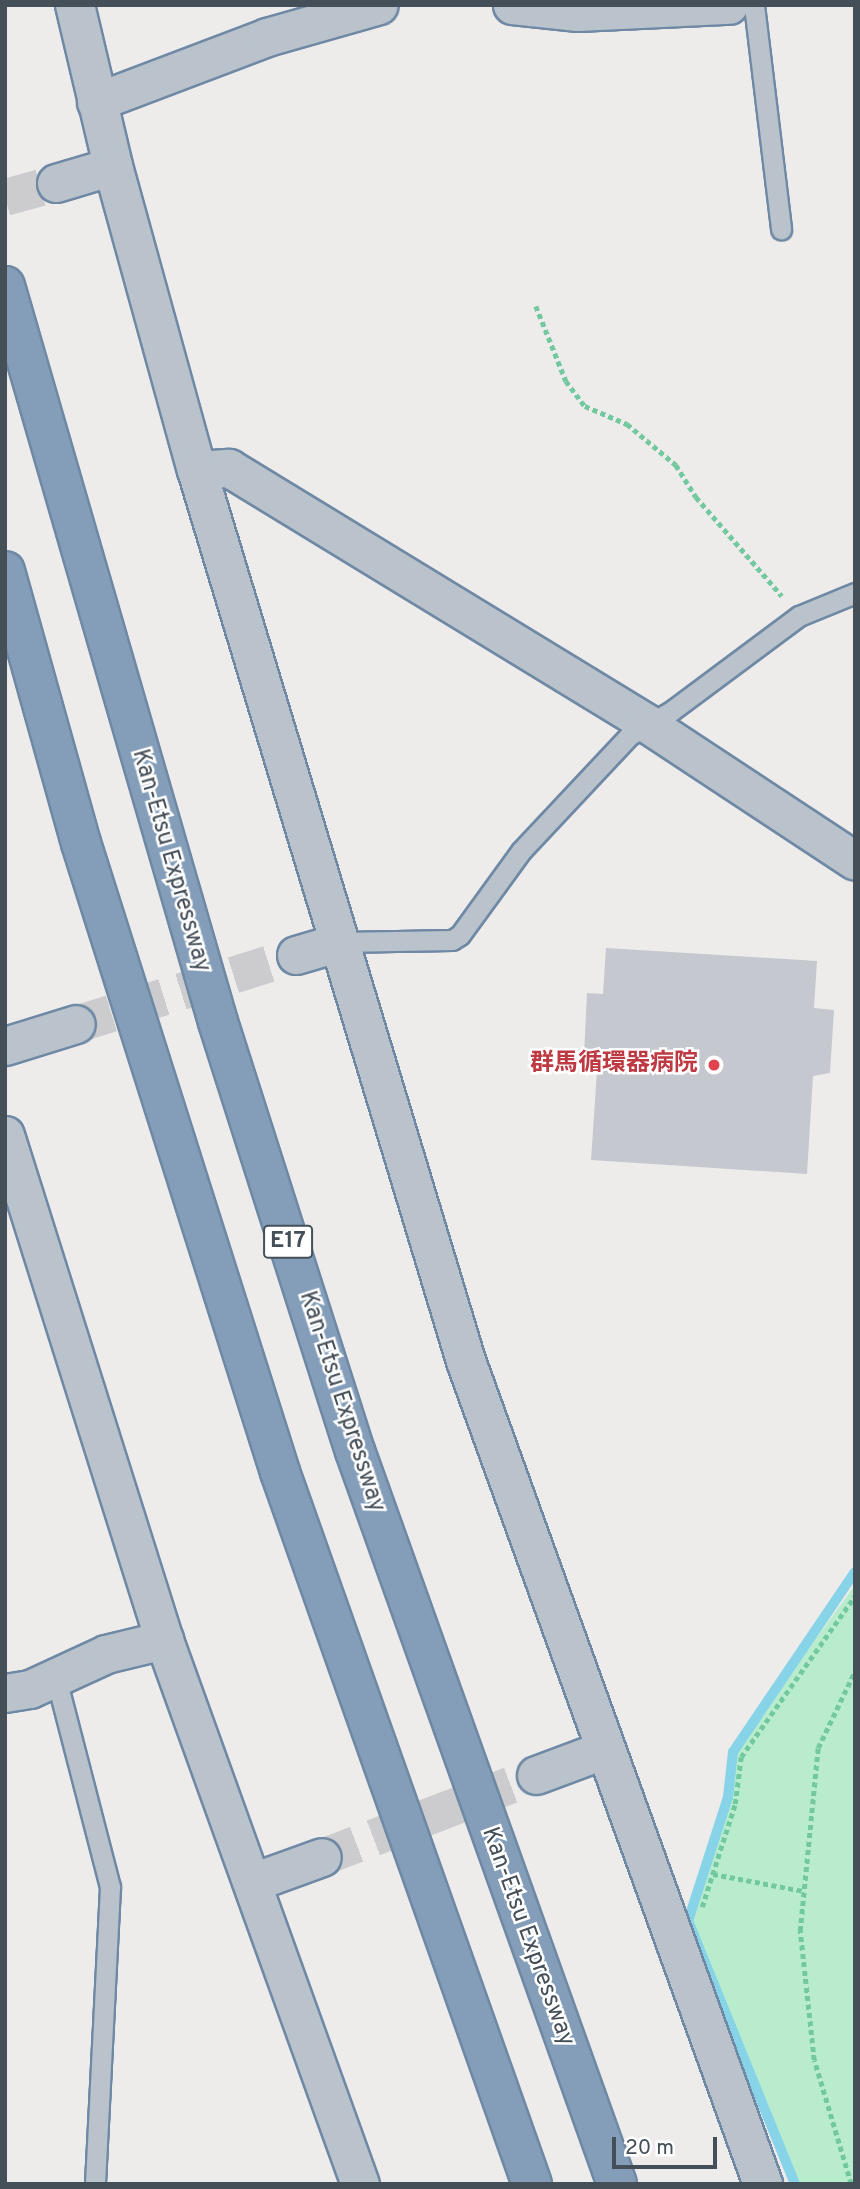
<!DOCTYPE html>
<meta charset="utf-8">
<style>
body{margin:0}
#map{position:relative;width:860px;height:2189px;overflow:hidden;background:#eeebeb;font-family:Overpass,"Noto Sans JP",sans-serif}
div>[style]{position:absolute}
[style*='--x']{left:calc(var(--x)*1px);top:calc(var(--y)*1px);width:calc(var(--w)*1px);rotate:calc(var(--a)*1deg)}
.green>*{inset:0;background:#b9eccd}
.stream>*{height:10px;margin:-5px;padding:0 5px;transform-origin:5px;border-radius:5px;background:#87d3e8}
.building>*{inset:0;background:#c5c8ce}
.minor-tunnel>*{height:37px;margin-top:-18.5px;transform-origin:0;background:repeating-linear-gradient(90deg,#ccccce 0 37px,transparent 0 55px)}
.path>*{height:4.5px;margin-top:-2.25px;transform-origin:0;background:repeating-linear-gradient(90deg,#73c99f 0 5px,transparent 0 8.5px)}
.roads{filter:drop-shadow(2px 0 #6f89a5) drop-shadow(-2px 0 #6f89a5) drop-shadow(0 2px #6f89a5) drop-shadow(0 -2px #6f89a5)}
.service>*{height:19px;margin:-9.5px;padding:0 9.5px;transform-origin:9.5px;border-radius:9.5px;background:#bac3cb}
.minor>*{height:37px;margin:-18.5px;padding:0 18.5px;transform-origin:18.5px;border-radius:18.5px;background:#bac3cb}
.tertiary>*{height:38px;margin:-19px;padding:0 19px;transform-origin:19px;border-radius:19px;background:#bac3cb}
.motorway>*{height:38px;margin:-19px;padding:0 19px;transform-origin:19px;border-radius:19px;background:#849eba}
.dots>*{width:19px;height:19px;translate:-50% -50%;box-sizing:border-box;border:4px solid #fff;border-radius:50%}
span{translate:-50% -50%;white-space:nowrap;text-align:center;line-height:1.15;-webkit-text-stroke:5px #fff;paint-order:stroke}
.shield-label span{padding:2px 5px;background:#fff;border:2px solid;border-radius:5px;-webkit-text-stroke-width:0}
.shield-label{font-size:23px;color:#454f58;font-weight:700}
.street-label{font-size:24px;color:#454f58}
.health-label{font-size:24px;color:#be3a42;font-weight:700}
.right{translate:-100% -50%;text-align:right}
.frame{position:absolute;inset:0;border:7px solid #454f58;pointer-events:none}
.scale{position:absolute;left:612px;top:2137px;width:105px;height:32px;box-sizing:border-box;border:4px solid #454f58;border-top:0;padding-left:9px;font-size:21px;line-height:24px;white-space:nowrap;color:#454f58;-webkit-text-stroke:5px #fff;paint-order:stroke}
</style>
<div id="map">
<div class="green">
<div style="clip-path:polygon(855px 1585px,855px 2184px,795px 2184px,688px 1921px,728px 1797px,733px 1752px)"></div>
</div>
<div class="stream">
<div style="--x:795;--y:2184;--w:284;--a:-112.1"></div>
<div style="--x:688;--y:1921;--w:130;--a:-72.1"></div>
<div style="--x:728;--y:1797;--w:45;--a:-83.7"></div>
<div style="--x:733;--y:1752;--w:217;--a:-55.9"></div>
</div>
<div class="building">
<div style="clip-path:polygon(606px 948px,817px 961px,814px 1008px,834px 1010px,830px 1073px,813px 1076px,807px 1174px,591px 1160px,598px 1056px,584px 1055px,587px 993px,603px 994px)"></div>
</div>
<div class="minor-tunnel">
<div style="--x:5;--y:197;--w:53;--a:-15.4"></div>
<div style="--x:76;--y:1024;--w:231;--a:-17.4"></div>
<div style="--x:322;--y:1857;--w:229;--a:-21"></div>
</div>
<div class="path">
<div style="--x:536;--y:306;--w:81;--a:68.2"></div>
<div style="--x:566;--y:381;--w:31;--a:53"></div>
<div style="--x:585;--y:406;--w:46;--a:23.2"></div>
<div style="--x:627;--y:424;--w:64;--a:39.9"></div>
<div style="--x:676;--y:465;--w:38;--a:58"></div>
<div style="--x:696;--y:497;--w:131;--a:49"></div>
<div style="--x:713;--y:1874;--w:93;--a:10.6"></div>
<div style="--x:702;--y:1907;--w:108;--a:-72.2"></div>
<div style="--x:735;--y:1804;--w:47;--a:-82.7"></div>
<div style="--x:741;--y:1757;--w:197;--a:-54.7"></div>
<div style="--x:851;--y:2184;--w:129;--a:-106.6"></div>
<div style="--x:814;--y:2060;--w:130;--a:-96.2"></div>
<div style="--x:800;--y:1931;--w:184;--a:-84.4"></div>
<div style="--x:818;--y:1748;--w:85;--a:-64.3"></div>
</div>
<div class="roads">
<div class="service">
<div style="--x:754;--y:5;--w:226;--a:83.1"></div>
<div style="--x:340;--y:942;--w:112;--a:-1"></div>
<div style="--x:452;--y:940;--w:9;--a:-32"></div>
<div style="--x:460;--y:935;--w:104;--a:-54"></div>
<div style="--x:521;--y:851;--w:159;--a:-46.8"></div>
<div style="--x:630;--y:735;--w:46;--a:-29.9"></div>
<div style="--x:670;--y:712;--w:161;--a:-36.7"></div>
<div style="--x:799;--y:616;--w:61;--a:-22.3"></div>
<div style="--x:56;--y:1678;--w:216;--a:75.5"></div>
<div style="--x:110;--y:1887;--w:297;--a:92.9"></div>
</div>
<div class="minor">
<div style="--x:512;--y:5;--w:66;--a:6.1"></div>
<div style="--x:578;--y:12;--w:151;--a:-2.7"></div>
<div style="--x:96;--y:102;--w:183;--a:-20.8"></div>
<div style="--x:267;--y:37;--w:116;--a:-15.9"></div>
<div style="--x:56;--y:183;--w:59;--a:-16.6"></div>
<div style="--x:197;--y:470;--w:32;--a:-4"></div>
<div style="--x:229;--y:468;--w:489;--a:31.4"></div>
<div style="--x:646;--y:723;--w:250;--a:33.4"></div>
<div style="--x:296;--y:955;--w:46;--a:-16.5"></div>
<div style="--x:5;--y:1046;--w:74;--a:-17.2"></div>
<div style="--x:5;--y:1135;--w:529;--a:72.52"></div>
<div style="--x:164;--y:1640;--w:578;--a:70.19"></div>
<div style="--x:5;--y:1693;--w:25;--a:-9"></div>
<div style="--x:30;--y:1689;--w:84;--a:-24.7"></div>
<div style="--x:106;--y:1654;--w:60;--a:-13.6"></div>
<div style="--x:536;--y:1775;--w:72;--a:-20.5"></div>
<div style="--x:253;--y:1882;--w:73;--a:-19.9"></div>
</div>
<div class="tertiary">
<div style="--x:75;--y:5;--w:165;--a:76.7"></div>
<div style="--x:113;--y:166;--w:315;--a:74.6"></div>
<div style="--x:197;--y:470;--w:931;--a:73.2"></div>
<div style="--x:466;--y:1361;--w:875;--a:70.16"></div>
</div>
<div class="motorway">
<div style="--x:5;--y:286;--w:766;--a:73.86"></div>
<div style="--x:218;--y:1022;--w:450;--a:72.3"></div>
<div style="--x:355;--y:1451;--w:778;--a:70.33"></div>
<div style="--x:5;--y:571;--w:282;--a:74.4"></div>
<div style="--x:81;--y:843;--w:660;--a:72.44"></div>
<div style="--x:280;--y:1472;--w:755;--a:70.51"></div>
</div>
</div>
<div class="dots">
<div style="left:714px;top:1065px;background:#e0444e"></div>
</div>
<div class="shield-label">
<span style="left:288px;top:1242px">E17</span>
</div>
<div class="street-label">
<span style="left:170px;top:861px;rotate:74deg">Kan-Etsu Expressway</span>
<span style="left:341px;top:1402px;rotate:72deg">Kan-Etsu Expressway</span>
<span style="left:527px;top:1937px;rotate:70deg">Kan-Etsu Expressway</span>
</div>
<div class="health-label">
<span class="right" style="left:698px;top:1065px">群馬循環器病院</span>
</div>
<div class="frame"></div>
<div class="scale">20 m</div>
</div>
